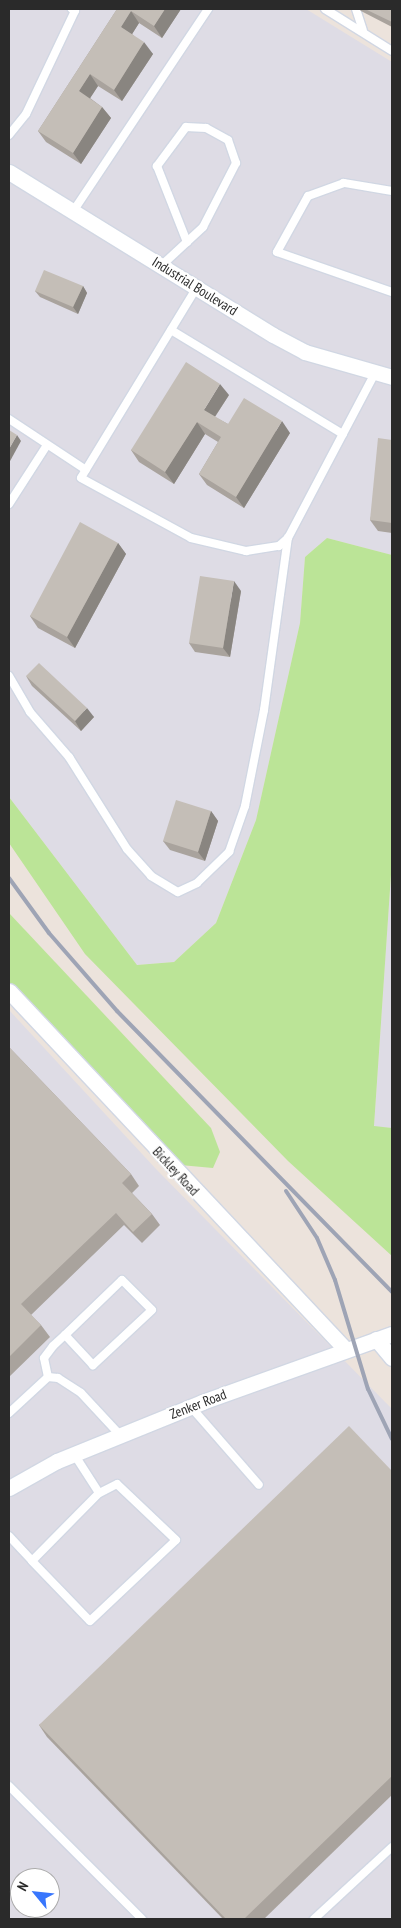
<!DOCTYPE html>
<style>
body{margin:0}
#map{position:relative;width:401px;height:1928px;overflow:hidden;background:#ece3dc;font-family:"PT Sans Narrow",sans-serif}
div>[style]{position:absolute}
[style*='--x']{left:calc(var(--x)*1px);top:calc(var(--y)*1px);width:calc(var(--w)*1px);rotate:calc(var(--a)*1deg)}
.industrial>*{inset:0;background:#dedce5}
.green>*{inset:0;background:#bbe497}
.roads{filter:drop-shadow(1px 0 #d1d7e3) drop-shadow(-1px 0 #d1d7e3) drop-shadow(0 1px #d1d7e3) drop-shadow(0 -1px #d1d7e3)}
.lane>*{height:8px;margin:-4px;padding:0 4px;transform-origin:4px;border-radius:4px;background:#fff}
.street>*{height:15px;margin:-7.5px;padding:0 7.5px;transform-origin:7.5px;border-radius:7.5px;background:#fff}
.rail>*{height:4px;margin:-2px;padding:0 2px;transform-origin:2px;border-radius:2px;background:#9ea4b5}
.wall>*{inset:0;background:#a9a39d}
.shaded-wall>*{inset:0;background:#898580}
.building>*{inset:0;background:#c4beb7}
span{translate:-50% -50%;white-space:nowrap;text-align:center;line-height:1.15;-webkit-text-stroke:4.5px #fff;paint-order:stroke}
.street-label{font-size:14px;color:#2a2a2a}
.frame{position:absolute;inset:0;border:10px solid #2a2a2a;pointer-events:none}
.north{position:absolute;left:10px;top:1868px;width:50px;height:50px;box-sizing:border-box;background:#fff;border:1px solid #aaa;border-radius:50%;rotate:298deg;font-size:14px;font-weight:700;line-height:20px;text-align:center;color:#2a2a2a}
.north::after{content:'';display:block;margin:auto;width:18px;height:22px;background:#3876fd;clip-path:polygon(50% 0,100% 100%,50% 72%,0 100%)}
</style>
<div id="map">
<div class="industrial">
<div style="clip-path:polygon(9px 9px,306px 9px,392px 62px,392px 555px,327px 538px,305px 557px,300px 623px,256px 820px,216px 923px,174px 962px,137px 965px,9px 797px)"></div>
<div style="clip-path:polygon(392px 860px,392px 1128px,374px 1127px)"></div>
<div style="clip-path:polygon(evenodd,9px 1010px,156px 1169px,392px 1409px,392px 1919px,9px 1919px,9px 1010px,20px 1878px,50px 1878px,50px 1908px,20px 1908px,20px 1878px)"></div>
</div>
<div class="green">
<div style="clip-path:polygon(327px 538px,392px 555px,392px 860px,374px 1126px,392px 1128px,392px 1256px,288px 1161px,85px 954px,9px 843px,9px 797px,137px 965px,174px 962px,216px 923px,256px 820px,300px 623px,305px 557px)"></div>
<div style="clip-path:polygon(9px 913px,211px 1128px,220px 1152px,213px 1168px,169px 1164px,9px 991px)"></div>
</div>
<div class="roads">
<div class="lane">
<div style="--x:325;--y:9;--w:79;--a:32.1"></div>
<div style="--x:356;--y:9;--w:22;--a:72"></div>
<div style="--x:9;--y:135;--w:27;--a:-51"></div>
<div style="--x:26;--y:114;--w:114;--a:-64.6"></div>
<div style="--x:75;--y:11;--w:4;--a:-146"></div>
<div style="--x:392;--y:191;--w:49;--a:-170.5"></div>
<div style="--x:344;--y:183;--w:38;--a:160"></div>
<div style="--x:308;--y:196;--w:64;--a:119"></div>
<div style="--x:277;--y:252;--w:122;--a:19.2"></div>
<div style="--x:74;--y:210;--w:242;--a:-56.3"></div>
<div style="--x:162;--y:265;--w:56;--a:-42.8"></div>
<div style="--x:203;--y:227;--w:72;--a:-62.7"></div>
<div style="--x:236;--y:163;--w:24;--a:-109"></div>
<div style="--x:228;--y:140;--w:25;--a:-151"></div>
<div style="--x:206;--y:128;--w:20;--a:-177"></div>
<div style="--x:186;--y:127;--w:49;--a:126.6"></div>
<div style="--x:157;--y:166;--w:82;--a:68.5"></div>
<div style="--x:197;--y:287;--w:223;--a:121.3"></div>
<div style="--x:81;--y:478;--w:125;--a:28.6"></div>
<div style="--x:191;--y:538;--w:57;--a:13.3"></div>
<div style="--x:246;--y:551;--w:33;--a:-9"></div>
<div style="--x:279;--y:546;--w:12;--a:-42"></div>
<div style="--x:288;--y:538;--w:187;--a:-62.2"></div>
<div style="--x:171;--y:330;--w:201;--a:31.2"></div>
<div style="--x:9;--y:419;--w:92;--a:33.5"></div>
<div style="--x:9;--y:504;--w:70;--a:-57.2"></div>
<div style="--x:9;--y:676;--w:42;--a:59.7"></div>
<div style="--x:30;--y:712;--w:60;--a:49.1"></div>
<div style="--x:69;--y:757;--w:109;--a:57.8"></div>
<div style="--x:127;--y:849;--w:36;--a:48"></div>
<div style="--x:151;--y:876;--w:31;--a:31"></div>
<div style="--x:178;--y:892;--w:21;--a:-25"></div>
<div style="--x:197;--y:883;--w:45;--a:-44.1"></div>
<div style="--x:229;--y:852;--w:49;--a:-70.8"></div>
<div style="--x:245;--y:806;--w:98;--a:-78.8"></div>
<div style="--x:264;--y:710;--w:174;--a:-82.1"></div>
<div style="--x:48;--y:1377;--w:19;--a:-102"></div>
<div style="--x:44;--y:1358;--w:15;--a:-53"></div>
<div style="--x:53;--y:1346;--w:16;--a:-43"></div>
<div style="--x:65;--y:1335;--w:79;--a:-44"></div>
<div style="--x:122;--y:1280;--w:42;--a:45"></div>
<div style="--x:152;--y:1310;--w:81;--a:137"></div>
<div style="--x:93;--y:1365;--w:41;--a:-133"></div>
<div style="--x:191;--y:1407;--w:103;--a:48.9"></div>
<div style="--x:9;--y:1413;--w:53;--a:-42.7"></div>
<div style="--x:48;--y:1377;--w:10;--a:6"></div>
<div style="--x:58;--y:1378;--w:27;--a:33"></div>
<div style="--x:81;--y:1393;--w:57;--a:47.1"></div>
<div style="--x:74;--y:1454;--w:46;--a:57.3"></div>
<div style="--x:9;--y:1536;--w:34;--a:47"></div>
<div style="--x:32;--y:1561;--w:83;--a:46"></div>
<div style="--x:90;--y:1621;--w:118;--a:-43.3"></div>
<div style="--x:176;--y:1540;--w:81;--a:-136.5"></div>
<div style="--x:117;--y:1484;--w:20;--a:153"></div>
<div style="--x:99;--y:1493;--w:95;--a:134.6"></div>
<div style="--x:9;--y:1786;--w:188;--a:45"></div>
<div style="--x:314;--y:1919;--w:106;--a:-42.7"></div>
</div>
<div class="street">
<div style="--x:9;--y:172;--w:310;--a:31.7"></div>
<div style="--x:273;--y:335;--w:36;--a:28"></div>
<div style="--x:305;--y:352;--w:91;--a:16"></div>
<div style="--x:9;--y:991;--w:491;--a:46.8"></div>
<div style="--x:376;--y:1339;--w:25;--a:50"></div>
<div style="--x:9;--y:1488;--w:55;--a:-29.4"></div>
<div style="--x:57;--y:1461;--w:157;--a:-22.1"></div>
<div style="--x:202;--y:1402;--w:202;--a:-19.7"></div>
</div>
</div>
<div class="rail">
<div style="--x:9;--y:878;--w:68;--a:54"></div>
<div style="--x:49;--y:933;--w:103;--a:48.9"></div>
<div style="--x:117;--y:1011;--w:393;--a:45.6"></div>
<div style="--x:286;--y:1191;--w:56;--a:56.6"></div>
<div style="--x:317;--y:1238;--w:46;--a:66.8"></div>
<div style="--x:335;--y:1280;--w:114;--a:73.2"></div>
<div style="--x:368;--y:1389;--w:55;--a:64.4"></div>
</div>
<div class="wall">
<div style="clip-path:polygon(117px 9px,181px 9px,162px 38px,139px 23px,132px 34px,153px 54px,122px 101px,98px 86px,90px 98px,102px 107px,111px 118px,81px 164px,46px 142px,38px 131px)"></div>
<div style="clip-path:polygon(359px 9px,387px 9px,392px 11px,392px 27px,361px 11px)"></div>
<div style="clip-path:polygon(83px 286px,87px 293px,78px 314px,40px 297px,35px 291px)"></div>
<div style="clip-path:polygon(229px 395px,215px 417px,228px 424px,290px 433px,244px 508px,207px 485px,199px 474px,218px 442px,205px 434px,174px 484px,139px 462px,131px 450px)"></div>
<div style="clip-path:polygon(392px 440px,392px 533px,378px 531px,370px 520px)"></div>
<div style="clip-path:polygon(118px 543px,126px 554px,75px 648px,38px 628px,30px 616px)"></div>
<div style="clip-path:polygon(241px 591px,230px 657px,195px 652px,189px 643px)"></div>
<div style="clip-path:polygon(26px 676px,94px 717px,81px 731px,32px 686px)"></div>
<div style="clip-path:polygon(211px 811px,218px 821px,205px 861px,170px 850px,163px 841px)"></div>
<div style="clip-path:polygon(9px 1047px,131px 1174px,139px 1186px,132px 1193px,152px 1214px,160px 1225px,142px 1243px,124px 1225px,31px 1315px,41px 1325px,50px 1337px,9px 1377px)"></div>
<div style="clip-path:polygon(392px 1471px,392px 1795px,264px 1919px,223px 1919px,47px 1737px,39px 1725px)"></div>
</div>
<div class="shaded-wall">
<div style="clip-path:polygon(165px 9px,181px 9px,162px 38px,154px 26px)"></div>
<div style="clip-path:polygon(131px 11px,139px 23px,129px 39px,121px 27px)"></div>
<div style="clip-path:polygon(144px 42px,153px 54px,122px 101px,114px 90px)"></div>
<div style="clip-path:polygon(90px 74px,98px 86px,87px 103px,79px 91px)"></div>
<div style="clip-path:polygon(102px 107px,111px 118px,81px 164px,73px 153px)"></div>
<div style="clip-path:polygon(83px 286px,87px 293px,78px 314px,73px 307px)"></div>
<div style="clip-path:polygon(220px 384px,229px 395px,212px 421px,204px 410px)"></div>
<div style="clip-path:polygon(282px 421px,290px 433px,244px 508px,236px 497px)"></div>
<div style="clip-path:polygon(197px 422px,205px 434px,174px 484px,165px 472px)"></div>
<div style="clip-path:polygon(17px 435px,21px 441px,9px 463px,9px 449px)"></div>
<div style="clip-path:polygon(118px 543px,126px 554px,75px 648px,67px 637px)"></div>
<div style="clip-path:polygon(234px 581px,241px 591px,230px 657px,223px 648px)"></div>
<div style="clip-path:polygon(87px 708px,94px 717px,81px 731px,75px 721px)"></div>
<div style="clip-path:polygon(211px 811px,218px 821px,205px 861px,198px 852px)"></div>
</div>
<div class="building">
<div style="clip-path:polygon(117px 9px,165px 9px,154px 26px,131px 11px,121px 27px,144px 42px,114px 90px,90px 74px,79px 91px,102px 107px,73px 153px,38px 131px)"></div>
<div style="clip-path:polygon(365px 9px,387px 9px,392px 11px,392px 22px)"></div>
<div style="clip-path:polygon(44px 270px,83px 286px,73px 307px,35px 291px)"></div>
<div style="clip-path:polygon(186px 362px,220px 384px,204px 410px,228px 424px,244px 398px,282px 421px,236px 497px,199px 474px,221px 437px,197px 422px,165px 472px,131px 450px)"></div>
<div style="clip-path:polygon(9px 430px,17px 435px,9px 449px)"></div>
<div style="clip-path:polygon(378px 438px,392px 440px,392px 523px,370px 520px)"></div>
<div style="clip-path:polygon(80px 522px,118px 543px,67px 637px,30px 616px)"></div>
<div style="clip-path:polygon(200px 576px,234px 581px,223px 648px,189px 643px)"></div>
<div style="clip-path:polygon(39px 663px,87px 708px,75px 721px,26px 676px)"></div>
<div style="clip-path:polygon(176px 800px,211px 811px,198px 852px,163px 841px)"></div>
<div style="clip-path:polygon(9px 1047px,131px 1174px,122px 1183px,152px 1214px,133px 1232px,116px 1213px,21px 1304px,41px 1325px,9px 1357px)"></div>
<div style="clip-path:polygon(349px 1426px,392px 1471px,392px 1776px,244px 1919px,226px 1919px,39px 1725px)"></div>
</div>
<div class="street-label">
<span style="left:195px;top:286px;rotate:32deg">Industrial Boulevard</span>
<span style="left:176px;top:1171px;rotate:47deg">Bickley Road</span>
<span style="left:198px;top:1404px;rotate:-21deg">Zenker Road</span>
</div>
<div class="frame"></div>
<div class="north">N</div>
</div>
